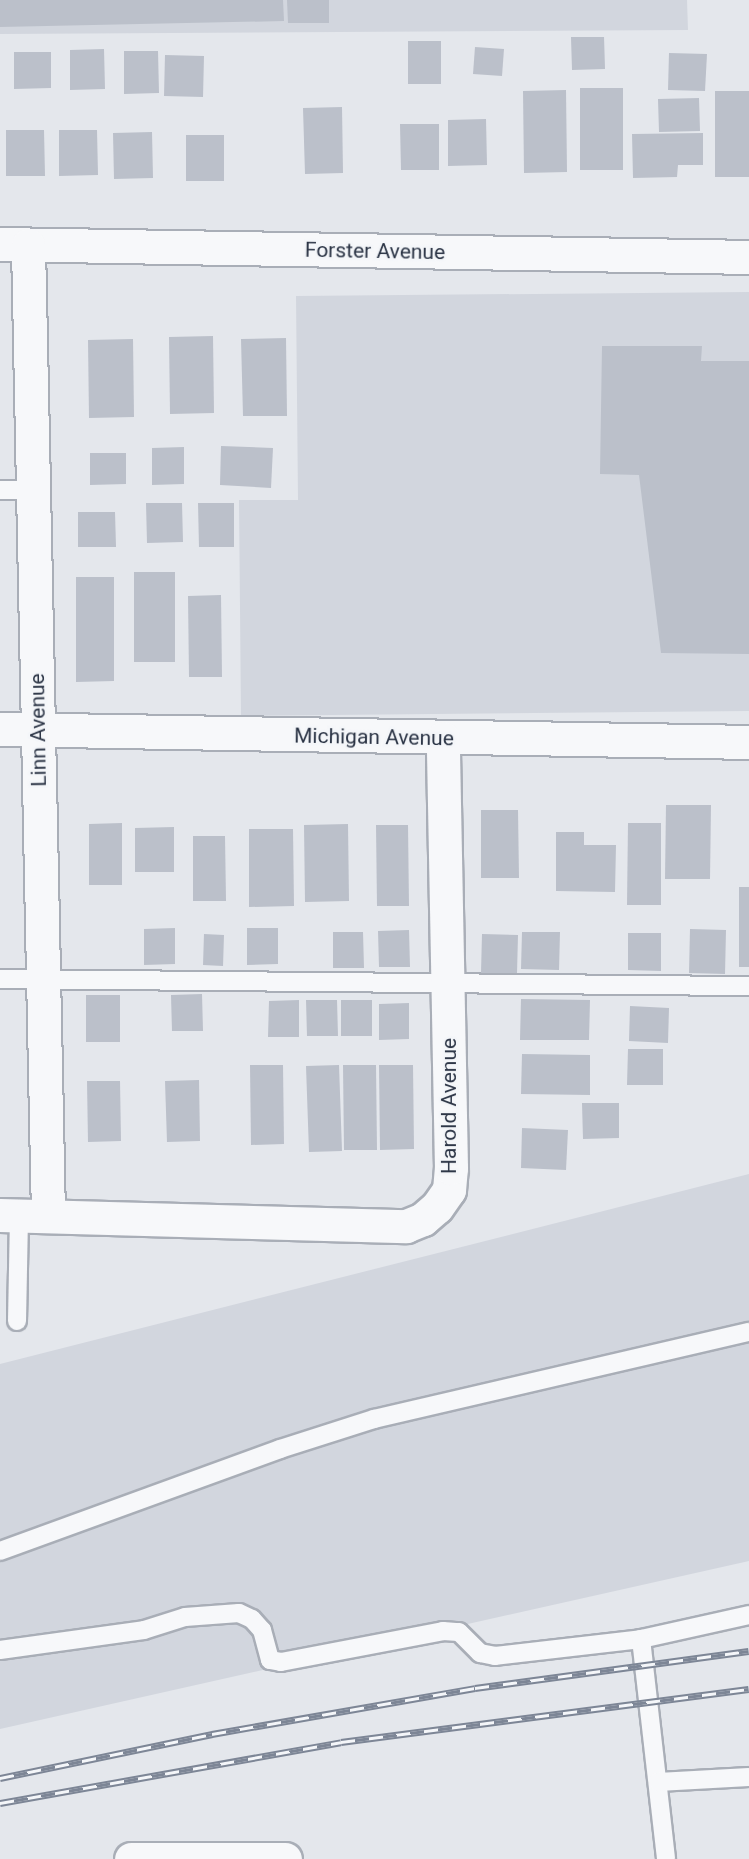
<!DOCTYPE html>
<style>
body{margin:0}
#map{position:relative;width:749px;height:1859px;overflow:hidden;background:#e4e7ec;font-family:Roboto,sans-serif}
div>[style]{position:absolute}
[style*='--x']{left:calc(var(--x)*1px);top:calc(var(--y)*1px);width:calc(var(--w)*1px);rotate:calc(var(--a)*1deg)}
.built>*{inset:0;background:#d2d6de}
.building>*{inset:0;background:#bbc0ca}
.roads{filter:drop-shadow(2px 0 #a9aeb7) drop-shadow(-2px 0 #a9aeb7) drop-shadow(0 2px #a9aeb7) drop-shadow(0 -2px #a9aeb7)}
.lane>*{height:18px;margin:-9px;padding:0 9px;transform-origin:9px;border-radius:9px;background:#f7f8fa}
.street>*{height:33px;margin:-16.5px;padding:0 16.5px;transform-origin:16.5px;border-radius:16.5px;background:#f7f8fa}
.rail>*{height:7px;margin-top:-3.5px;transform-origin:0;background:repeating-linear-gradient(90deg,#f4f6f9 0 14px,#7d8696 0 28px);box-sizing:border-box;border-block:2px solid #7d8696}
span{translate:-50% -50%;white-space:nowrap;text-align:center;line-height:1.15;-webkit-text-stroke:5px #f4f6f9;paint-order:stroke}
.street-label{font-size:21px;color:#2b3445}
</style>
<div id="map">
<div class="built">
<div style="clip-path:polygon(0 0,687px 0,688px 30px,0 34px)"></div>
<div style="clip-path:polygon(749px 292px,749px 711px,241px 716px,239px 500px,298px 500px,296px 296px)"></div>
<div style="clip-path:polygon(749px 1174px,749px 1561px,0 1729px,0 1364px)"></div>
</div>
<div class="building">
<div style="clip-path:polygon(0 0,283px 0,284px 21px,0 27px)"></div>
<div style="clip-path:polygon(287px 0,329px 0,329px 23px,288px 23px)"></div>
<div style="clip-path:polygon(571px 37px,604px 37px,605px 69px,572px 70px)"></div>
<div style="clip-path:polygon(408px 41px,441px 41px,441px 84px,408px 84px)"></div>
<div style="clip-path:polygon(475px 47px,504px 49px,502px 76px,473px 74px)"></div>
<div style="clip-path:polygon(104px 49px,105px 89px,70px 90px,70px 50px)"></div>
<div style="clip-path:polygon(124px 51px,158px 51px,159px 93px,124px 94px)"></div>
<div style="clip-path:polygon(14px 52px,51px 52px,51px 88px,14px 89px)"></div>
<div style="clip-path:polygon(669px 53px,707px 54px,705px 91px,668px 90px)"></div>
<div style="clip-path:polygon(165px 55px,204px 56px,203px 97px,164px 96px)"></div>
<div style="clip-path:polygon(580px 88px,623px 88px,623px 170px,580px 170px)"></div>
<div style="clip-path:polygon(566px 90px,567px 172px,524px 173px,523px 91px)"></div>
<div style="clip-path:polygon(715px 91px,749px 91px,749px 177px,715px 177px)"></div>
<div style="clip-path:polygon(699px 98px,700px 131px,659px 132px,658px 99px)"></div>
<div style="clip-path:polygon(342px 107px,343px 173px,305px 174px,303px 108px)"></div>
<div style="clip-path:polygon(486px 119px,487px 165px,448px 166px,448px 120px)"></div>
<div style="clip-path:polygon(400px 124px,439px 124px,439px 170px,401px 170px)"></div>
<div style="clip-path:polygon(6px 130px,44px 130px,45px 176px,6px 176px)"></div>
<div style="clip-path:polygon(59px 130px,97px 130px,98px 175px,59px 176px)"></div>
<div style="clip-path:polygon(152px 132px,153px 178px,114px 179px,113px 133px)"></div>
<div style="clip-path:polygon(703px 133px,703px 165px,678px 165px,677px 177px,633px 178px,632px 134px)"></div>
<div style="clip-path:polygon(186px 135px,224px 135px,224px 181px,186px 181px)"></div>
<div style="clip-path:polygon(213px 336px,214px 413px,170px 414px,169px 337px)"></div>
<div style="clip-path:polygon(286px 338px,287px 416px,243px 416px,241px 339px)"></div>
<div style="clip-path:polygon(133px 339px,134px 417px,89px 418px,88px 340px)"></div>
<div style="clip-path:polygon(602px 346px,702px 346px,701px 361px,749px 361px,749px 654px,661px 653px,639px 475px,600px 474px)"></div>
<div style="clip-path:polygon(221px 446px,273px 448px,271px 488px,220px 485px)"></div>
<div style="clip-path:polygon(184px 447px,184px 484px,152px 485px,152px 448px)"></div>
<div style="clip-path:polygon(90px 453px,126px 453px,126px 484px,90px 485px)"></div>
<div style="clip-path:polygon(146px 503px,182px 503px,183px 542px,147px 543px)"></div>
<div style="clip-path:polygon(198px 503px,234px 503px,234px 547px,199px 547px)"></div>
<div style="clip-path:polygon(78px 512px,115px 512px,116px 547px,78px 547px)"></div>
<div style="clip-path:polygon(134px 572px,175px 572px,175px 662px,134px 662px)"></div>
<div style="clip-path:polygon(76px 577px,114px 577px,114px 681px,76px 682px)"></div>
<div style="clip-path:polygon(221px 595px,222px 677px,189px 677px,188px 596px)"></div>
<div style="clip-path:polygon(666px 805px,711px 805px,710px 879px,665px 879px)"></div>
<div style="clip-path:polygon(481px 810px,518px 810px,519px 878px,481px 878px)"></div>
<div style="clip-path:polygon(122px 823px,122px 885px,89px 885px,89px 824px)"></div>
<div style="clip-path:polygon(628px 823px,661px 823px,661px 905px,627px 905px)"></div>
<div style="clip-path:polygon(348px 824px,349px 901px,305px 902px,304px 825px)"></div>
<div style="clip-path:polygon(376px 825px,408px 825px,409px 906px,377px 906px)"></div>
<div style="clip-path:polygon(174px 827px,174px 872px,135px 872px,135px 828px)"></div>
<div style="clip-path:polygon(249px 829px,293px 829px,294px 906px,249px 907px)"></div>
<div style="clip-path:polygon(556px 832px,584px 832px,584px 845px,616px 845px,615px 892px,556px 891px)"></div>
<div style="clip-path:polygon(193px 836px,225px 836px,226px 901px,193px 901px)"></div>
<div style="clip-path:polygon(739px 887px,749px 887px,749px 967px,739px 967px)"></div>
<div style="clip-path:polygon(175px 928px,175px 964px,144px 965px,144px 929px)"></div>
<div style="clip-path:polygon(247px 928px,278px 928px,278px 964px,247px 965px)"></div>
<div style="clip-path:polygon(690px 929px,726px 930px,725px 974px,689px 973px)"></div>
<div style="clip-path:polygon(409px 930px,410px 967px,379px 967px,378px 931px)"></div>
<div style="clip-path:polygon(333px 932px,363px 932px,364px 968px,333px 968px)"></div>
<div style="clip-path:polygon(522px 932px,560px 932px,559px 970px,521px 969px)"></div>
<div style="clip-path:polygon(628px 933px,661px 933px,661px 971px,628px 970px)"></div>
<div style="clip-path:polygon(204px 934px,224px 935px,223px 966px,203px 965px)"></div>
<div style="clip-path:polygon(482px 934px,518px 935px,517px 973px,481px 973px)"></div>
<div style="clip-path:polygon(202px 994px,203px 1031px,172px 1031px,171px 995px)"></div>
<div style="clip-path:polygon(86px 995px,120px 995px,120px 1042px,86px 1042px)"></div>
<div style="clip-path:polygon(521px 999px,590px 1000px,589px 1040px,520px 1040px)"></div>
<div style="clip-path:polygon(299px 1000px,299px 1037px,268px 1037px,269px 1001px)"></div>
<div style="clip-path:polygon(306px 1000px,337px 1000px,338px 1036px,307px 1036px)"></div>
<div style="clip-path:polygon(341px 1000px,372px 1000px,372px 1036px,341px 1036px)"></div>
<div style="clip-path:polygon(409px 1003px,409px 1039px,379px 1040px,379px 1004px)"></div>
<div style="clip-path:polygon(630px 1006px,669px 1008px,668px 1043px,629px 1041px)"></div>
<div style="clip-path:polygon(628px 1049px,663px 1049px,663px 1085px,627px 1085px)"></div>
<div style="clip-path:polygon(522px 1054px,590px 1055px,590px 1095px,521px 1094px)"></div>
<div style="clip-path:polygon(250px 1065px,283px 1065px,284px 1144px,251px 1145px)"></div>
<div style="clip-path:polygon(339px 1065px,342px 1151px,309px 1152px,306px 1066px)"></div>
<div style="clip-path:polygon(343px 1065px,376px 1065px,377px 1150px,344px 1150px)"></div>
<div style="clip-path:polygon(379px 1065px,413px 1065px,414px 1149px,380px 1150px)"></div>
<div style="clip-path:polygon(199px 1080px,200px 1141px,167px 1142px,165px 1081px)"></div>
<div style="clip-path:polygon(87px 1081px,120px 1081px,121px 1141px,88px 1142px)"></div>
<div style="clip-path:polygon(582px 1103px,619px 1103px,619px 1138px,583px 1139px)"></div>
<div style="clip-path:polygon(522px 1128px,568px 1130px,566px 1170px,521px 1168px)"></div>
</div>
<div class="roads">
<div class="lane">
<div style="--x:0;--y:490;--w:33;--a:0"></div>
<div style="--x:0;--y:979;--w:749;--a:0.54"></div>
<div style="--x:17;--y:1321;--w:105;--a:-88.9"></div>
<div style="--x:0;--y:1551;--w:298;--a:-20"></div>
<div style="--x:280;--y:1449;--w:99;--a:-17.7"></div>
<div style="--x:374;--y:1419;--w:385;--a:-13.1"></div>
<div style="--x:641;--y:1639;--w:111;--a:-12.5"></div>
<div style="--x:0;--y:1650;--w:145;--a:-7.9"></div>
<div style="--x:144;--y:1630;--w:43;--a:-17.6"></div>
<div style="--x:185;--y:1617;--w:54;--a:-4.2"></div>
<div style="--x:239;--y:1613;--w:14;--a:25"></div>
<div style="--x:252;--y:1619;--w:15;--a:48"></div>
<div style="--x:262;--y:1630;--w:31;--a:75"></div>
<div style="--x:270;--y:1660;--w:11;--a:10"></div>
<div style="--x:281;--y:1662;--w:165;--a:-10.8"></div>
<div style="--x:443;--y:1631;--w:16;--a:4"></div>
<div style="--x:459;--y:1632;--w:30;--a:45"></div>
<div style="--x:480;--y:1653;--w:15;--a:11"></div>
<div style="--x:495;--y:1656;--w:147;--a:-6.6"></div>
<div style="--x:641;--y:1639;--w:221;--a:83.5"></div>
<div style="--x:658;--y:1782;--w:91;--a:-3.1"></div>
</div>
<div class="street">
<div style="--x:0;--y:244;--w:749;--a:0.99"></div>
<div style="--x:28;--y:245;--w:971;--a:88.82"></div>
<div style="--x:0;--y:729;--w:749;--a:0.99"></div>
<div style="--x:0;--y:1215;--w:406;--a:1.6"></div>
<div style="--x:406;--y:1226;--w:18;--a:-22"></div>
<div style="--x:423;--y:1219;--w:18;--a:-41"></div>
<div style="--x:437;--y:1207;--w:21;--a:-55"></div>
<div style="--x:449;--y:1190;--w:22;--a:-85"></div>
<div style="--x:451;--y:1168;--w:430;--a:-91.1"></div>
<div style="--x:131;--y:1859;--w:154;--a:0"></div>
</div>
</div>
<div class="rail">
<div style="--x:0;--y:1778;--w:217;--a:-11.7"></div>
<div style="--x:212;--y:1734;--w:267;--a:-9.9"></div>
<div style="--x:475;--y:1688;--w:276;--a:-7.7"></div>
<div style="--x:0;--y:1803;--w:346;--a:-10.1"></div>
<div style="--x:341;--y:1742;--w:411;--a:-7.4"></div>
</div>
<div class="street-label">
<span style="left:375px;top:251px;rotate:1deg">Forster Avenue</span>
<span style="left:38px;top:730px;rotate:-91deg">Linn Avenue</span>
<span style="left:374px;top:737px;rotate:1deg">Michigan Avenue</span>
<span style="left:449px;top:1106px;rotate:-90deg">Harold Avenue</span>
</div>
</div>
